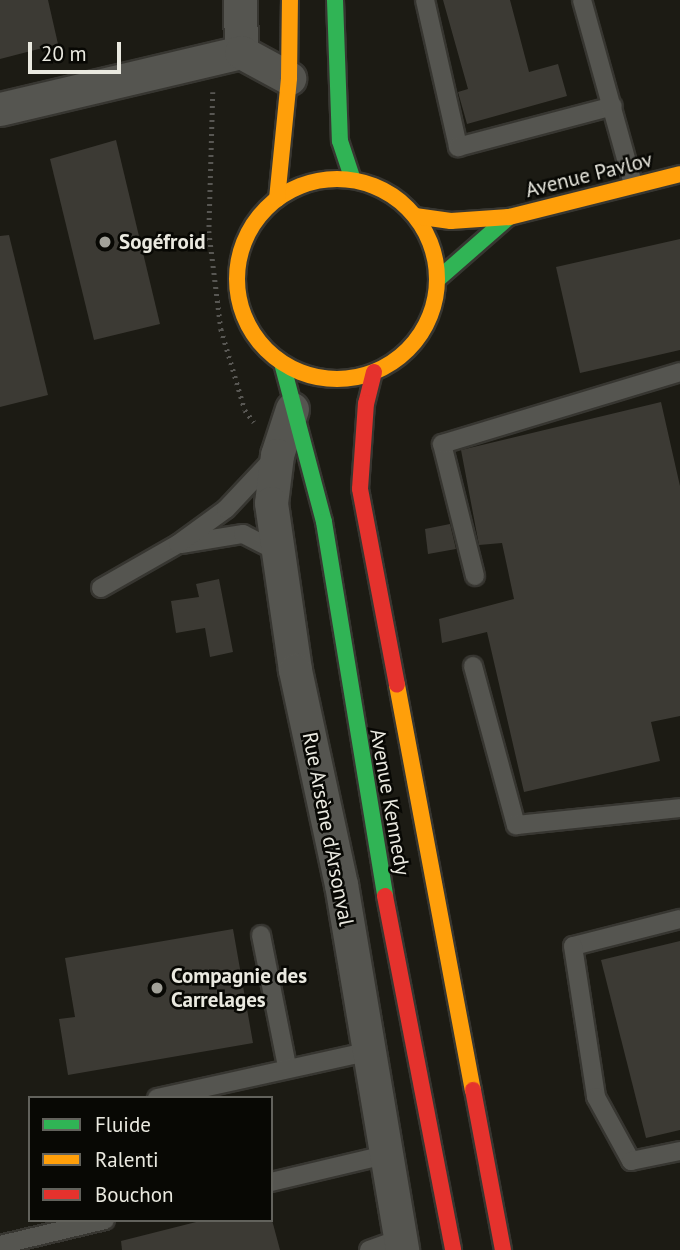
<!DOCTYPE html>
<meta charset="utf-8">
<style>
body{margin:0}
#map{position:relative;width:680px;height:1250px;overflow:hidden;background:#1c1b14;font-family:"PT Sans",sans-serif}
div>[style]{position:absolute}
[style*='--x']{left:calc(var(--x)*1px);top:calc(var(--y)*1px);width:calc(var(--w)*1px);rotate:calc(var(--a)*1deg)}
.building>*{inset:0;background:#3c3a34}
.path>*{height:4.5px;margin-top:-2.25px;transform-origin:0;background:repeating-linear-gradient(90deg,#585753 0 2px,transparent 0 7px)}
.roads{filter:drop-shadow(2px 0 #373631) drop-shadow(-2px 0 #373631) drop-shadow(0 2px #373631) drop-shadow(0 -2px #373631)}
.lane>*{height:18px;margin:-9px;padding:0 9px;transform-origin:9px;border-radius:9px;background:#555550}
.street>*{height:33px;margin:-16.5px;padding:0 16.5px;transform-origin:16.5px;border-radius:16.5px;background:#555550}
.fast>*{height:16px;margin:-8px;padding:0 8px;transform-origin:8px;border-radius:8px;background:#30b455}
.slow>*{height:16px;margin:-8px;padding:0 8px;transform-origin:8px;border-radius:8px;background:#ff9f0a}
.slow>.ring{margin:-8px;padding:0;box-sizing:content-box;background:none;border:16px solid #ff9f0a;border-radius:50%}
.jam>*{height:16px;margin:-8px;padding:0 8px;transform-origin:8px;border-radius:8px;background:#e5322d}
.dots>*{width:19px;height:19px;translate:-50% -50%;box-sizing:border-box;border:4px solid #080804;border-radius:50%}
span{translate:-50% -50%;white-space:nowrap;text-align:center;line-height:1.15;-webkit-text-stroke:5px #080804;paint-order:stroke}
.street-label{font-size:21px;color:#eae9e0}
.poi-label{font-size:21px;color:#eae9e0;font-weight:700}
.left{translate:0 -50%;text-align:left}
.legend{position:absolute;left:28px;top:1096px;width:245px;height:126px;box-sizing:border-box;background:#080804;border:2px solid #62625c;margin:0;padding:9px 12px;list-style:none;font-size:21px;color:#eae9e0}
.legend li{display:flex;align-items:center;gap:14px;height:35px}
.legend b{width:35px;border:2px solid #62625c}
.scale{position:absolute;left:28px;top:42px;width:93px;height:32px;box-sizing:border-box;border:4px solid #eae9e0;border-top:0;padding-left:9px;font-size:21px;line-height:24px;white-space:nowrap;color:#eae9e0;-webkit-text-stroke:5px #080804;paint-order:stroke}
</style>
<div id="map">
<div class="building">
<div style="clip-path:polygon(0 0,48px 0,58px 44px,0 59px)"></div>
<div style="clip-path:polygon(443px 0,510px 0,529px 72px,558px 64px,567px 96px,467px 124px,458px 92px,468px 89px)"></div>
<div style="clip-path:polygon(116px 140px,160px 324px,94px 340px,50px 159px)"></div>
<div style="clip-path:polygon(9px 235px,48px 395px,0 407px,0 236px)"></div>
<div style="clip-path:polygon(680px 239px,680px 350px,580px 373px,556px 267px)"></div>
<div style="clip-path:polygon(661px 402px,680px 486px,680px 716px,651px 722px,660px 761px,524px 792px,487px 632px,442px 643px,439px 619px,514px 599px,502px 543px,479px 545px,461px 450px)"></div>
<div style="clip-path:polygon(450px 524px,456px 549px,428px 554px,425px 529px)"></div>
<div style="clip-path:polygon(219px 579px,233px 652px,210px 657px,205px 628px,176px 633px,171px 601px,199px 597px,196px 584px)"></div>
<div style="clip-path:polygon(233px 929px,253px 1043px,68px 1075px,59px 1019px,75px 1017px,65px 958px)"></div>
<div style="clip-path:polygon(680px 941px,680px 1130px,646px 1138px,601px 960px)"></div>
<div style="clip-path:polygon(204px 1220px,272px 1220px,280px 1250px,122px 1250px,121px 1241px)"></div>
</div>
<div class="path">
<div style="--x:213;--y:92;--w:139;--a:91.6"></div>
<div style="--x:209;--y:231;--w:99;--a:83"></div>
<div style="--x:221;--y:329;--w:84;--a:73.5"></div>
<div style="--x:245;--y:410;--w:15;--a:53"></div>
</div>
<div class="roads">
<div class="lane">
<div style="--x:425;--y:0;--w:151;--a:77.3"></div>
<div style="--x:458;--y:147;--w:160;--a:-14.8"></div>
<div style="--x:582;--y:0;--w:191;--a:74.5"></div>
<div style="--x:181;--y:544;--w:63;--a:-9.2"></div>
<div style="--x:243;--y:534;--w:39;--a:27"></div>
<div style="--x:475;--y:576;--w:136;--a:-104"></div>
<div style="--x:442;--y:444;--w:249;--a:-16.8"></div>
<div style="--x:101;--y:588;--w:89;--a:-29.7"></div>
<div style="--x:178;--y:544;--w:59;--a:-36.1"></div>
<div style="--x:226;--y:509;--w:69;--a:-46.8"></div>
<div style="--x:473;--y:666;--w:165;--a:74.9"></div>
<div style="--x:516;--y:825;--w:165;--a:-5.9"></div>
<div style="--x:680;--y:919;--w:110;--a:165.8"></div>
<div style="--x:573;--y:946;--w:153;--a:81.3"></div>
<div style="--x:596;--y:1097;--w:73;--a:61.3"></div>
<div style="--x:631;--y:1161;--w:50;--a:-11.5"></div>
<div style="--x:261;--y:935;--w:134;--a:78.8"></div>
<div style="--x:157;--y:1098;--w:215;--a:-12.4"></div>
<div style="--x:271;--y:1182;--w:117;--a:-13.3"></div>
<div style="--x:0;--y:1245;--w:108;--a:-13.4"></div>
<div style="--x:369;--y:1250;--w:33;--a:-20"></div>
</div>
<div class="street">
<div style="--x:240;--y:0;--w:52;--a:88.9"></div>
<div style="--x:0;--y:109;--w:248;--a:-13.3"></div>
<div style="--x:241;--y:52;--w:55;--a:28.4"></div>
<div style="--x:292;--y:409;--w:48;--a:108.1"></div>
<div style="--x:277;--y:455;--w:48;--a:97.1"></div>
<div style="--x:271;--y:503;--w:169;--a:81.8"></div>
<div style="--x:295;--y:670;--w:219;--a:77.9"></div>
<div style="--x:341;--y:884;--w:371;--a:80.5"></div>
</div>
<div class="fast">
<div style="--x:335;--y:0;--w:141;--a:88"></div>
<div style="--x:340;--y:141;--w:41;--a:71.6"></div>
<div style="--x:437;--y:280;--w:96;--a:-41.2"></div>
<div style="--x:282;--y:363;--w:164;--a:75.2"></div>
<div style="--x:324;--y:522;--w:379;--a:80.7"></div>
</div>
<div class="slow">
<div class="ring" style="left:237px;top:179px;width:184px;height:184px"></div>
<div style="--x:277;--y:199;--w:122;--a:-84.3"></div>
<div style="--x:289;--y:78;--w:78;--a:-89.3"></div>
<div style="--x:415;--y:216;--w:36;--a:8"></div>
<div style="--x:451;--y:221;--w:58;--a:-3.9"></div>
<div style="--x:509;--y:217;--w:176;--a:-14.1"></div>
<div style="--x:397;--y:685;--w:412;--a:79.4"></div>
</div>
<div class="jam">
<div style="--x:374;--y:372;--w:32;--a:104"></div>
<div style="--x:366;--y:403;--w:86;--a:94"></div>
<div style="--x:360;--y:489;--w:199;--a:79.3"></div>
<div style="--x:385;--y:896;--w:360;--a:79.1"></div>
<div style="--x:473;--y:1090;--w:163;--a:79.4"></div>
</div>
</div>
<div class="dots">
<div style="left:105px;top:242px;background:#a2a199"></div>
<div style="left:157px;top:988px;background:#a2a199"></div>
</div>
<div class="street-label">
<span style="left:589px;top:175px;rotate:-14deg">Avenue Pavlov</span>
<span style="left:390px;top:802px;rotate:80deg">Avenue Kennedy</span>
<span style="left:328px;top:829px;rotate:79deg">Rue Arsène d'Arsonval</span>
</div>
<div class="poi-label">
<span class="left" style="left:119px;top:242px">Sogéfroid</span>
<span class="left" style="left:171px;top:988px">Compagnie des<br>Carrelages</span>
</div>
<ul class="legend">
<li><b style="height:9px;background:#30b455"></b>Fluide</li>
<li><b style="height:9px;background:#ff9f0a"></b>Ralenti</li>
<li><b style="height:9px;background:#e5322d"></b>Bouchon</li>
</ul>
<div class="scale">20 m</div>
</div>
